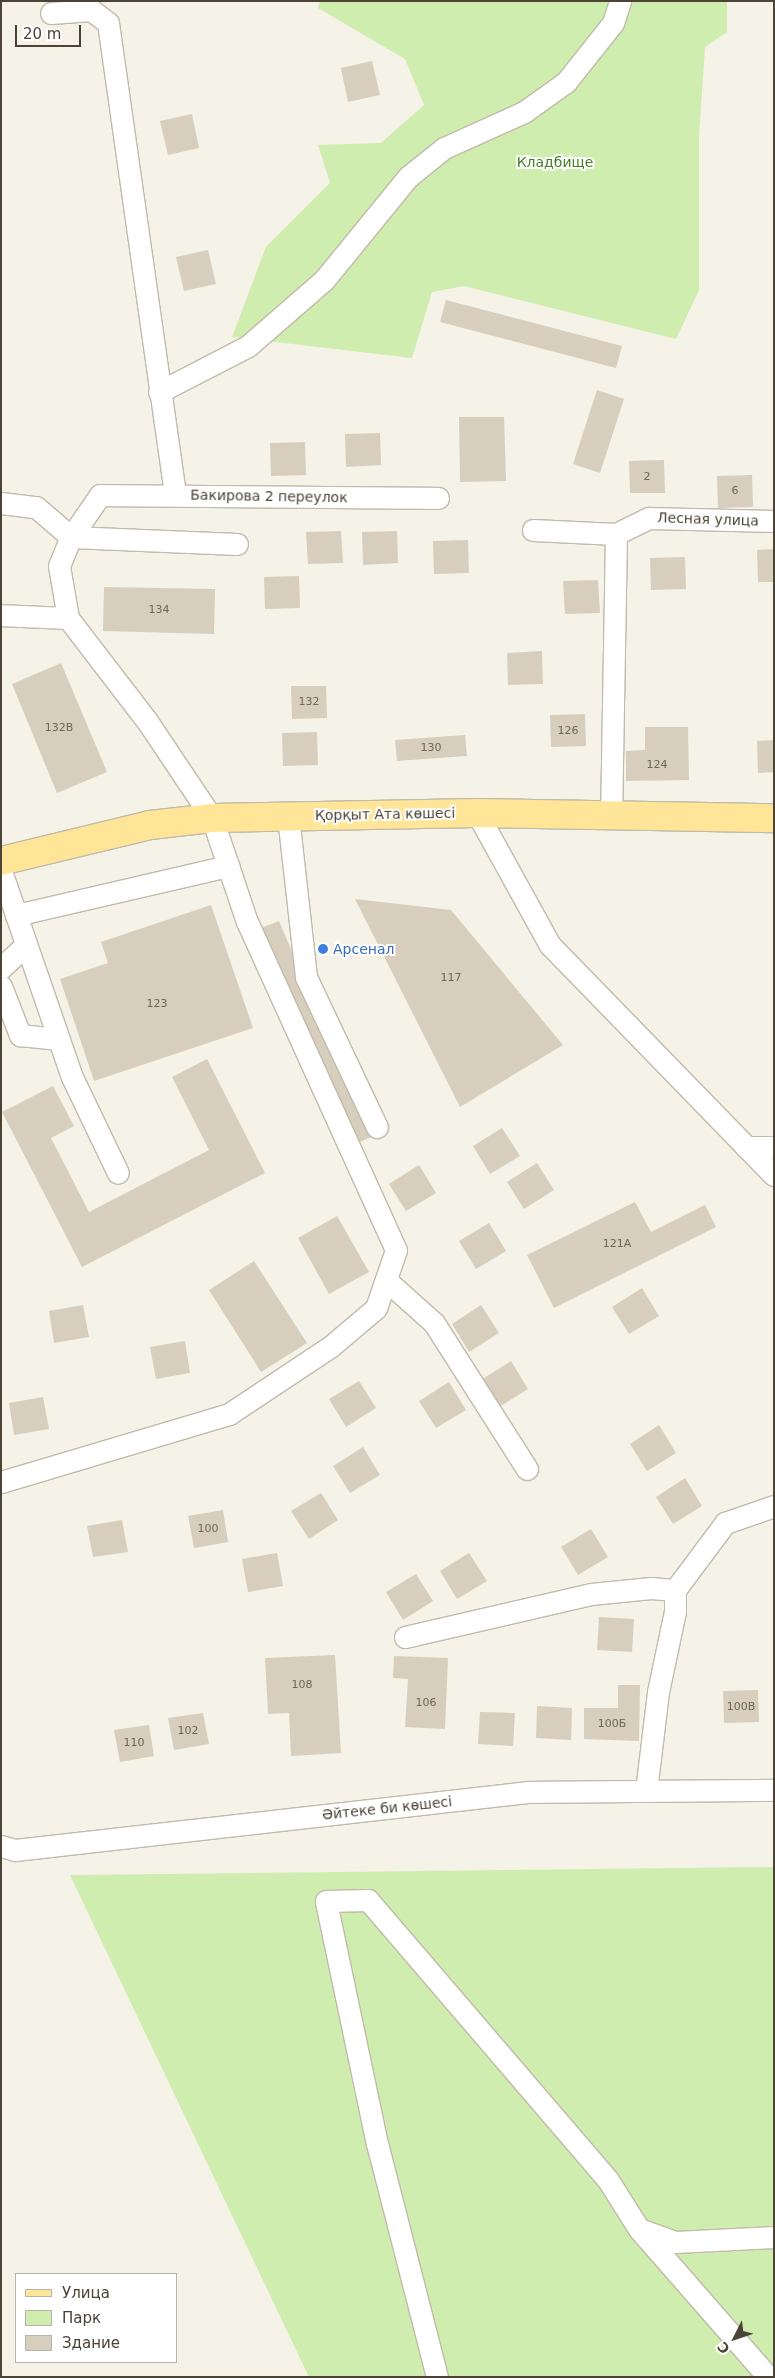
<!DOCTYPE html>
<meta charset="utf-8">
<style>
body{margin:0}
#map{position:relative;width:775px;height:2378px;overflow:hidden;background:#f5f2e8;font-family:"DejaVu Sans",sans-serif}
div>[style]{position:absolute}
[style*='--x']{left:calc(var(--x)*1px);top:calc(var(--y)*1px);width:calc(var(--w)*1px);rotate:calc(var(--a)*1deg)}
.green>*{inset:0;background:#ceedae}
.building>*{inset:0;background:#d8cebd}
.roads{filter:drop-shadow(1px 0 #c2baaa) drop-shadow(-1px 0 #c2baaa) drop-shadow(0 1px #c2baaa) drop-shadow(0 -1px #c2baaa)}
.minor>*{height:21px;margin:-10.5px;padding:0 10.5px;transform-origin:10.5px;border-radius:10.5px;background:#fff}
.major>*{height:28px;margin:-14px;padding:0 14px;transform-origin:14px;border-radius:14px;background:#ffe598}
.dots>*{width:14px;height:14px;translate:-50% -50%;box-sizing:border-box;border:2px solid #fff;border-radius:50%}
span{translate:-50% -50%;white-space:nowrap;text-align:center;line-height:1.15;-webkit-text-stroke:4px #fff;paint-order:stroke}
.number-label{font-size:11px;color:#6e6658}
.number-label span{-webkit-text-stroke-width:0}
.park-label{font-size:14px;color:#448124}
.street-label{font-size:14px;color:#4a4336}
.shop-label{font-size:14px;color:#366cbe}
.left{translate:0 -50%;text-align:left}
.frame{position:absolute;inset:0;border:2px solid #4a4336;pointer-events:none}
.legend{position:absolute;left:15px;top:2273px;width:162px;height:90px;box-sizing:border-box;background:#fff;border:1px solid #b7b4af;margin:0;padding:6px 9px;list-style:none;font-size:15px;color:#4a4336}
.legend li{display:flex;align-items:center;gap:10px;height:25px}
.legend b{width:25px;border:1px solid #b7b4af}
.north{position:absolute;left:710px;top:2313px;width:50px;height:50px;-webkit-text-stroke:4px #fff;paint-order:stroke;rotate:229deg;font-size:14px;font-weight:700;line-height:20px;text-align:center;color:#4a4336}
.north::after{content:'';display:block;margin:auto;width:18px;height:22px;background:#4a4336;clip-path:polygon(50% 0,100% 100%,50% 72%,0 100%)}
.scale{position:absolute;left:15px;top:25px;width:66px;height:22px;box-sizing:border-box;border:2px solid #4a4336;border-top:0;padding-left:6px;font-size:15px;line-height:18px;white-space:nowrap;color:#4a4336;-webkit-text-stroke:4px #fff;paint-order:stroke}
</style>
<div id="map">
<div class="green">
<div style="clip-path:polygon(320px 1px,727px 1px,727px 32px,705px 47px,699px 136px,699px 290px,676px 339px,464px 286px,432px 292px,412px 358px,232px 337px,266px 247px,330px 183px,318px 145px,381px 143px,424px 105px,405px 59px,318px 8px)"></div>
<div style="clip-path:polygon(774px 1867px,774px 2377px,309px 2377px,70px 1875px)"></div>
</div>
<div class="building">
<div style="clip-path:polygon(372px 61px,380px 95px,348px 102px,341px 68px)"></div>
<div style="clip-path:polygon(192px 114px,199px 148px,168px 155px,160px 121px)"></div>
<div style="clip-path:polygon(208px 250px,216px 284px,184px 291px,176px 257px)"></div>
<div style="clip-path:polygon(446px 300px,622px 346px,616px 368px,440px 322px)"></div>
<div style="clip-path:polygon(597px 390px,624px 399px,600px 473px,573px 464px)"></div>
<div style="clip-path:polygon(459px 417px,504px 417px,506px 481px,460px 482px)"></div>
<div style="clip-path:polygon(380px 433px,381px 465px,346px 467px,345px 434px)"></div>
<div style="clip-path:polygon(305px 442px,306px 475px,271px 476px,270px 443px)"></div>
<div style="clip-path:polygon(664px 460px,665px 493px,630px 493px,629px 461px)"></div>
<div style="clip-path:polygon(752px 475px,753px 507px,718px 508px,717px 476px)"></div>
<div style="clip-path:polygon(341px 531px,343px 563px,308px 564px,306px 532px)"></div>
<div style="clip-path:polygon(397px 531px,398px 563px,363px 565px,362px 532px)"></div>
<div style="clip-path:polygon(468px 540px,469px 573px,434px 574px,433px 541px)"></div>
<div style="clip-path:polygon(774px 549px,774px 582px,758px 582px,757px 550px)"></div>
<div style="clip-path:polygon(685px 557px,686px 589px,651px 590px,650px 558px)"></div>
<div style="clip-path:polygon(299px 576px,300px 608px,265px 609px,264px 577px)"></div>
<div style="clip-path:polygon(598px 580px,600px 613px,565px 614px,563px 581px)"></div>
<div style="clip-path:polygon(104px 587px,215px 589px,214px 634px,103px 631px)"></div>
<div style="clip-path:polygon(542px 651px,543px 684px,508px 685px,507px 653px)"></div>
<div style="clip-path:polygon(61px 663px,107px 772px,57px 793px,12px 684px)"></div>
<div style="clip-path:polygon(291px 686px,326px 686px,327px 718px,292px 719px)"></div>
<div style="clip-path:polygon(585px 714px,586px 746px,551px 747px,550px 715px)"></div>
<div style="clip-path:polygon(645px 727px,688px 727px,689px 780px,626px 781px,626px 751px,645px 750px)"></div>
<div style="clip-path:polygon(317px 732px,318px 765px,283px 766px,282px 733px)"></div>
<div style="clip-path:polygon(465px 735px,467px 756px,397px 761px,395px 740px)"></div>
<div style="clip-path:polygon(774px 740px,774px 772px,758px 773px,757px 741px)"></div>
<div style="clip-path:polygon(355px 899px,451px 910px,563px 1045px,460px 1107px)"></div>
<div style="clip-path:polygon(211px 905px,253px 1028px,94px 1081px,60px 979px,108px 963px,101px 942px)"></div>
<div style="clip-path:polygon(279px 921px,371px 1137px,353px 1145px,261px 928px)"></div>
<div style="clip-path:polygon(207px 1059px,265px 1173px,82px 1267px,2px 1112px,53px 1086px,74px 1126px,51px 1138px,89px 1212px,209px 1150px,172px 1077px)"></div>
<div style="clip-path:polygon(502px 1128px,520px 1156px,490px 1174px,473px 1146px)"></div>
<div style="clip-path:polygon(537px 1163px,554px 1190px,524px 1209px,507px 1182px)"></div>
<div style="clip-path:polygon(419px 1165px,436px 1193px,406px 1211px,389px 1184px)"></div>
<div style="clip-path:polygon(635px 1202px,651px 1232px,705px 1205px,716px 1227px,554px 1308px,527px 1255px)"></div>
<div style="clip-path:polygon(337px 1216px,369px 1272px,329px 1294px,298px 1238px)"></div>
<div style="clip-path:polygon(489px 1223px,506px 1251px,476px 1269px,459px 1241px)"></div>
<div style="clip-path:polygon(254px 1261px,307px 1343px,261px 1372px,209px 1290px)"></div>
<div style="clip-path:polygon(642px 1288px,659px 1316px,629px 1334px,612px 1307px)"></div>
<div style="clip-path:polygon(83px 1305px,89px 1337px,54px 1343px,49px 1311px)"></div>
<div style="clip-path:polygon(481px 1305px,499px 1333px,469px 1352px,452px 1324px)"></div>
<div style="clip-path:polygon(185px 1341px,190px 1373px,156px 1379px,150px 1347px)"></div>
<div style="clip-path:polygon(511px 1361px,528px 1389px,499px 1407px,481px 1380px)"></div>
<div style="clip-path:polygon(359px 1381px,376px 1408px,346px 1427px,329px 1399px)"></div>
<div style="clip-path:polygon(449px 1382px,466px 1410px,436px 1428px,419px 1401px)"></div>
<div style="clip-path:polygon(43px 1397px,49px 1429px,14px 1435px,9px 1403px)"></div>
<div style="clip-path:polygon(659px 1425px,676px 1453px,647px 1471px,630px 1444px)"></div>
<div style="clip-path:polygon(363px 1447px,380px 1475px,350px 1493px,333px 1466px)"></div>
<div style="clip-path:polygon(685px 1478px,702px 1506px,673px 1524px,656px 1497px)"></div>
<div style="clip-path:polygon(321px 1493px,338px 1520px,309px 1539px,291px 1511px)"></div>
<div style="clip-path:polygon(223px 1510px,228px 1542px,194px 1548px,188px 1516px)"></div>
<div style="clip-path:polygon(122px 1520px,128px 1552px,93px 1557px,87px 1526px)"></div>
<div style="clip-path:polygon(591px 1529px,608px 1557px,578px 1575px,561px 1547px)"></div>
<div style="clip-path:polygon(277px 1553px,283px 1586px,248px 1592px,242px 1559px)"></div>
<div style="clip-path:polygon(469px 1553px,487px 1581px,457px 1599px,440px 1571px)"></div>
<div style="clip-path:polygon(416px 1574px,433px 1601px,403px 1620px,386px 1592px)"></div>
<div style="clip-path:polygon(599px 1617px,634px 1619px,632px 1652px,597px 1650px)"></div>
<div style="clip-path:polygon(335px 1655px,341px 1753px,291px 1756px,289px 1713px,268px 1714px,265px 1658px)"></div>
<div style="clip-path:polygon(394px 1656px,448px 1658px,445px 1729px,405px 1727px,408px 1679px,393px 1678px)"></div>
<div style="clip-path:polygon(618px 1685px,640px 1685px,639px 1741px,584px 1739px,584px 1708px,618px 1708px)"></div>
<div style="clip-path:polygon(758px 1690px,759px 1722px,724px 1723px,723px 1691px)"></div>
<div style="clip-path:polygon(537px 1706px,572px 1708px,571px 1740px,536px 1738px)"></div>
<div style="clip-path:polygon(480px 1712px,515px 1713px,513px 1746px,478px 1744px)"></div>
<div style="clip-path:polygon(203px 1713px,209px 1744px,174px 1750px,168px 1718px)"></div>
<div style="clip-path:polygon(149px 1725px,154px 1756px,120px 1762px,114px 1730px)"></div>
</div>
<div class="roads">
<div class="minor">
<div style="--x:51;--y:13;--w:40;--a:-4.3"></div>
<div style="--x:91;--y:10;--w:21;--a:37"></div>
<div style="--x:108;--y:23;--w:477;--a:81.9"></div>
<div style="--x:159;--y:392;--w:100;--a:-27.3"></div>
<div style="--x:248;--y:346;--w:101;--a:-41"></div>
<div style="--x:324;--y:280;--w:133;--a:-50.8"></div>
<div style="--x:408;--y:177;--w:46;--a:-38.9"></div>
<div style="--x:444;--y:148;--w:88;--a:-24.2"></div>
<div style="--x:524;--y:112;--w:52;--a:-35.5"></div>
<div style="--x:566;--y:82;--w:75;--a:-51.5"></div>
<div style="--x:613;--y:23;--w:23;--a:-72"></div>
<div style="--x:1;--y:503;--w:35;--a:7"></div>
<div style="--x:36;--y:507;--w:46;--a:40.6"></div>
<div style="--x:71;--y:537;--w:166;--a:2.4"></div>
<div style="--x:533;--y:530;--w:83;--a:2.8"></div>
<div style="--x:616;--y:534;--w:281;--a:91"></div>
<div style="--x:616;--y:534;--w:37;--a:-26"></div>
<div style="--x:649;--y:518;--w:125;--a:1.4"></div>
<div style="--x:1;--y:615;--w:67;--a:2.6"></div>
<div style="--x:477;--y:813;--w:151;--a:61.1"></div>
<div style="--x:550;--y:945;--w:321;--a:45.8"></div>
<div style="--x:288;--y:816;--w:162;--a:83.6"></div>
<div style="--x:306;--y:977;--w:166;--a:64.7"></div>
<div style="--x:1;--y:871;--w:218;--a:71"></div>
<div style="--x:72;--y:1077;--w:106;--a:64.4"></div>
<div style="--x:16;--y:915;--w:218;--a:-13"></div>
<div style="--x:1;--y:968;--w:34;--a:-43"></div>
<div style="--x:1;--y:986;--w:53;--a:68.8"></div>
<div style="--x:20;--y:1035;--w:39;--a:6"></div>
<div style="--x:746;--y:1147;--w:28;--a:0"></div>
<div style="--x:386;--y:1280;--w:64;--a:41.9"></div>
<div style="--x:434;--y:1323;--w:173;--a:57.5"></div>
<div style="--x:1;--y:1482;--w:238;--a:-16.6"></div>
<div style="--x:229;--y:1414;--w:121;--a:-33.6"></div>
<div style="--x:330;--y:1347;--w:60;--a:-40.3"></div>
<div style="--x:376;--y:1308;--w:61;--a:-71"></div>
<div style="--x:396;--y:1250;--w:360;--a:-114.4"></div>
<div style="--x:247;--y:922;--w:110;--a:-108.6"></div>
<div style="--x:212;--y:818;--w:117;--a:-123.8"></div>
<div style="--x:147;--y:721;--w:130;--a:-127.5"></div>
<div style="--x:68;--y:618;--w:53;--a:-99.8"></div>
<div style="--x:59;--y:566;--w:31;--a:-68"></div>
<div style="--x:71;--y:537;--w:51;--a:-55.4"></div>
<div style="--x:100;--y:495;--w:338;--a:0.5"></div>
<div style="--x:405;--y:1637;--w:191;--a:-13"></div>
<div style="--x:591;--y:1594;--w:60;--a:-5.7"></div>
<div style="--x:651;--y:1588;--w:24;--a:5"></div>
<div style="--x:675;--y:1590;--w:84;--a:-53.3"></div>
<div style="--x:725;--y:1523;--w:52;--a:-19.1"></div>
<div style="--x:646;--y:1791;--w:100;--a:-83.1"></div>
<div style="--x:658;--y:1692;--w:83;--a:-78.1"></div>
<div style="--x:675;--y:1611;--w:21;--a:-90"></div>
<div style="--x:1;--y:1846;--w:15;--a:16"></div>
<div style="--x:15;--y:1850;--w:516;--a:-6.45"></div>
<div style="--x:528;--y:1792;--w:246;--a:-0.5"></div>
<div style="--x:642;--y:2230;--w:35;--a:20"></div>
<div style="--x:675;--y:2242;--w:99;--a:-2.9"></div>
<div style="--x:437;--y:2377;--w:241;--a:-104.4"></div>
<div style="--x:377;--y:2144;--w:248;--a:-101.9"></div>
<div style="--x:326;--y:1901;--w:42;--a:-1.4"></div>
<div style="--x:368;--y:1900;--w:369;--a:49.4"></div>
<div style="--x:608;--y:2180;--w:58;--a:57.7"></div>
<div style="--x:639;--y:2229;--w:196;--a:48.9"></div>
</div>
<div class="major">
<div style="--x:1;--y:861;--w:153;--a:-13.6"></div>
<div style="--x:150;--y:825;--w:62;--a:-6.4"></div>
<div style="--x:212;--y:818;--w:265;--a:-1.1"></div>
<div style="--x:477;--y:813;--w:297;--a:1"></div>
</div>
</div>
<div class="dots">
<div style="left:323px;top:949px;background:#3f7fe0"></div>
</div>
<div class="number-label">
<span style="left:647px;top:477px">2</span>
<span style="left:735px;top:491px">6</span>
<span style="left:159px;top:610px">134</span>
<span style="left:309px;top:702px">132</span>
<span style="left:59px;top:728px">132В</span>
<span style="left:568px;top:731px">126</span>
<span style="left:431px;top:748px">130</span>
<span style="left:657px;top:765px">124</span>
<span style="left:451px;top:978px">117</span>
<span style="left:157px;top:1004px">123</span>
<span style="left:617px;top:1244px">121А</span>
<span style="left:208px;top:1529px">100</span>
<span style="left:302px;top:1685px">108</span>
<span style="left:426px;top:1703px">106</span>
<span style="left:741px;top:1707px">100В</span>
<span style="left:612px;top:1724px">100Б</span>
<span style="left:188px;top:1731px">102</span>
<span style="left:134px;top:1743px">110</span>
</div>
<div class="park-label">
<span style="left:555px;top:162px">Кладбище</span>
</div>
<div class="street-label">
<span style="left:269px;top:496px;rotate:1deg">Бакирова 2 переулок</span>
<span style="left:708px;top:519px;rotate:2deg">Лесная улица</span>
<span style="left:385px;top:814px;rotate:-1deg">Қорқыт Ата көшесі</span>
<span style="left:387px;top:1808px;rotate:-6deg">Әйтеке би көшесі</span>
</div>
<div class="shop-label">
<span class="left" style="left:333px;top:949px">Арсенал</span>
</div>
<div class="frame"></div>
<ul class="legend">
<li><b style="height:6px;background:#ffe598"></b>Улица</li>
<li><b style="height:14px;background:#ceedae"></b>Парк</li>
<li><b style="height:14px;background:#d8cebd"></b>Здание</li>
</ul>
<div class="north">С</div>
<div class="scale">20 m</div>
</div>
